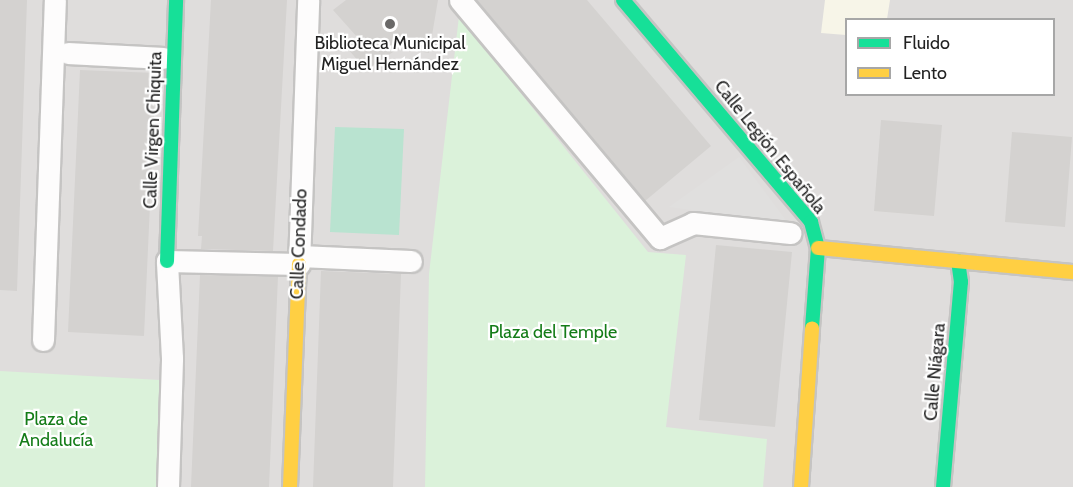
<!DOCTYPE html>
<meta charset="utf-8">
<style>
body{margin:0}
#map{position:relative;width:1073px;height:487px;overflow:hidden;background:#efedeb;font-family:Cabin,sans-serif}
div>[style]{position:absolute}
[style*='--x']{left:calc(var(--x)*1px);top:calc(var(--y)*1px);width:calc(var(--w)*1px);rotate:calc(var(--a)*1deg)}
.residential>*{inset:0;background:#dfdddc}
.education>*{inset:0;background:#f7f5e8}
.park>*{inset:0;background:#dbf2da}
.pitch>*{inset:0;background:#b9e3d0}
.parking>*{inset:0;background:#e0dfde}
.building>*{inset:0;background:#d4d2d0}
.roads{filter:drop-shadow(2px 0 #c5c4c3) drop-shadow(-2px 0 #c5c4c3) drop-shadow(0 2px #c5c4c3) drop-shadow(0 -2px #c5c4c3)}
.street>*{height:21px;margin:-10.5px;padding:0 10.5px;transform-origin:10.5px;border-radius:10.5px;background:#fdfcfc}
.fast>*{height:14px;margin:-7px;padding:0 7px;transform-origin:7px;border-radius:7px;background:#16e098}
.slow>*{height:14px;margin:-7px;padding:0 7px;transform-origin:7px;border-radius:7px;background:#ffcf43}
.dots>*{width:16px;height:16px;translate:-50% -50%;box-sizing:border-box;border:3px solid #fff;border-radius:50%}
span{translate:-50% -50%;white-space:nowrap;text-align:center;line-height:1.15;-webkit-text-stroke:4.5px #fff;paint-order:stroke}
.poi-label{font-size:18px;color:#222}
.street-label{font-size:18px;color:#222}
.park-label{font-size:18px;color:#147c18}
.legend{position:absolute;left:845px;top:18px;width:210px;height:78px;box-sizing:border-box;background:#fff;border:2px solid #a7a7a7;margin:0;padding:8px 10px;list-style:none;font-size:18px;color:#222}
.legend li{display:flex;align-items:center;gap:12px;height:30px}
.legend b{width:30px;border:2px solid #a7a7a7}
</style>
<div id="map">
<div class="residential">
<div style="clip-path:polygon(evenodd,0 0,1073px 0,1073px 487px,0 487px,0 0,846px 20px,1054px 20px,1054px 94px,846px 94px,846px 20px)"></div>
</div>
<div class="education">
<div style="clip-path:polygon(825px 0,890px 0,887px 19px,846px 20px,846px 35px,821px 33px)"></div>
</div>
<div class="park">
<div style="clip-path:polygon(459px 16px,648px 252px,686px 255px,666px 427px,767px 439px,763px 487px,425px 487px,429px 274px)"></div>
<div style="clip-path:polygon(0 371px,160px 380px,158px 487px,0 487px)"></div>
</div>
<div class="pitch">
<div style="clip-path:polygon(335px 127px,404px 129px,399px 235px,330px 232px)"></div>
</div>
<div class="parking">
<div style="clip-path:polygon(739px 157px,788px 223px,669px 207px)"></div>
</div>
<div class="building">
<div style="clip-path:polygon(0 0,27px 0,17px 291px,0 290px)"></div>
<div style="clip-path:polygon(211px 0,287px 0,273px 251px,201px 249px,202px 236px,198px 236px)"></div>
<div style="clip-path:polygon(346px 0,438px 0,429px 53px,399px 48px,366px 70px,347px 48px,358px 38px,333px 10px)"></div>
<div style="clip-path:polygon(477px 0,587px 0,711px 146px,645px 201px)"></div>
<div style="clip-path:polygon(80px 70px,156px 73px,144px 336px,68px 332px)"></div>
<div style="clip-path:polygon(881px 120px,942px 125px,934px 216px,874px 211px)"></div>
<div style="clip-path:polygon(1012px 132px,1072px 137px,1065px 227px,1005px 222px)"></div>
<div style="clip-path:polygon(716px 245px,792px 252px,775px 427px,699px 420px)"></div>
<div style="clip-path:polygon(321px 271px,401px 274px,393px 487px,313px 487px)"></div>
<div style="clip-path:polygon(200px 275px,278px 276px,269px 487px,191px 487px)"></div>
</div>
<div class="roads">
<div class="street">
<div style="--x:460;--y:0;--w:311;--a:50"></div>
<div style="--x:660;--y:238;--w:36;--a:-24"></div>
<div style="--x:693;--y:223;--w:98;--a:5.9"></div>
<div style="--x:68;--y:53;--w:95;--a:3"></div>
<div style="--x:299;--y:256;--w:112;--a:2.6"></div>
<div style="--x:43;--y:340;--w:340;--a:-88"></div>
<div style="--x:168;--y:487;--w:129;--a:-88.2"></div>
<div style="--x:172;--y:358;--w:97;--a:-93"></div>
<div style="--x:167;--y:261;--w:132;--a:1.3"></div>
<div style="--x:299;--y:264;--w:264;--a:-88"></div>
</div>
<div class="fast">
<div style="--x:623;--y:0;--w:291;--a:49.7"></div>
<div style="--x:811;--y:222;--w:27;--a:75"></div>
<div style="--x:818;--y:248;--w:80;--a:94.3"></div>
<div style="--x:167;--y:261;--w:261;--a:-88"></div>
<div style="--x:943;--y:487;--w:206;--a:-85"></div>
<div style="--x:961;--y:282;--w:21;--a:-98"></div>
</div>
<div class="slow">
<div style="--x:818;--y:248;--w:256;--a:5.4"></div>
<div style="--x:290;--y:487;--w:223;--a:-87.7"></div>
<div style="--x:801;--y:487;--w:159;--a:-86"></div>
</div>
</div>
<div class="dots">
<div style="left:390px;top:24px;background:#6a6968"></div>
</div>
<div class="poi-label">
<span style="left:390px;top:54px">Biblioteca Municipal<br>Miguel Hernández</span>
</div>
<div class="street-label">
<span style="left:153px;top:130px;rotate:-88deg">Calle Virgen Chiquita</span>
<span style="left:770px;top:147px;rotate:51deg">Calle Legión Española</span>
<span style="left:299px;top:244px;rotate:-88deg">Calle Condado</span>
<span style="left:935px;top:372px;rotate:-85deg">Calle Niágara</span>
</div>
<div class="park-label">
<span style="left:553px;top:332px">Plaza del Temple</span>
<span style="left:56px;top:430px">Plaza de<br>Andalucía</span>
</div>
<ul class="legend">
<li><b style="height:8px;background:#16e098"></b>Fluido</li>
<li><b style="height:8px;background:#ffcf43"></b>Lento</li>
</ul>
</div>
